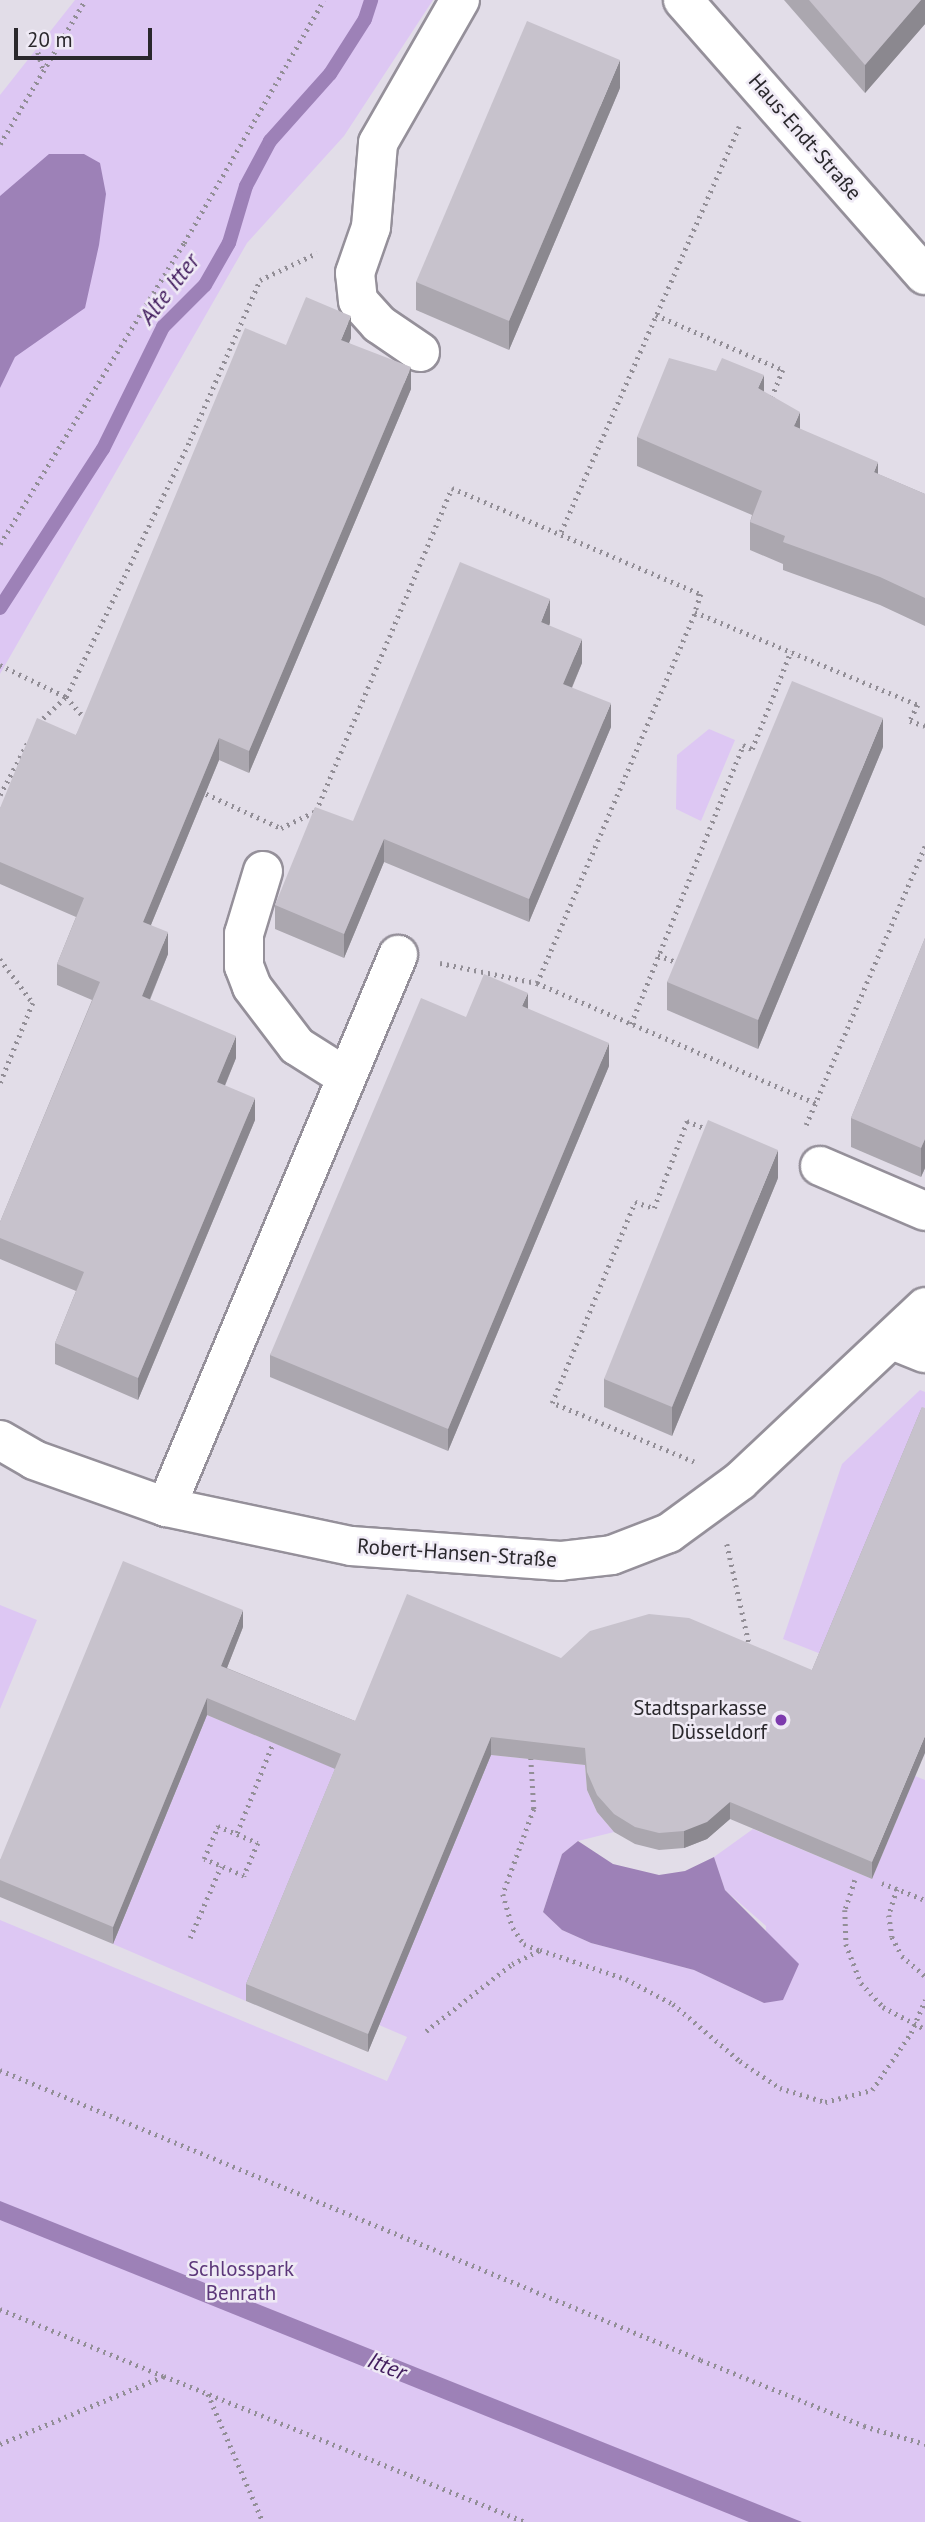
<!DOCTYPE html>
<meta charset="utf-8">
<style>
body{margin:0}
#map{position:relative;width:925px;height:2522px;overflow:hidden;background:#e2dde8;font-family:"PT Sans",sans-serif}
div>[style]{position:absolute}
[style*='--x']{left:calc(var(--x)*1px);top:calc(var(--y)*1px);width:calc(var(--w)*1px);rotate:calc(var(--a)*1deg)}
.green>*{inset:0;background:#ddc7f3}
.water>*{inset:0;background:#9d81b7}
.stream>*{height:14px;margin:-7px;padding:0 7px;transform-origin:7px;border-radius:7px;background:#9d81b7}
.path>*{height:4.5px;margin-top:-2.25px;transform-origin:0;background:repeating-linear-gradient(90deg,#928e96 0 2px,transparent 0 7px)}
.roads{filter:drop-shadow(2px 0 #95909a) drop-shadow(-2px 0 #95909a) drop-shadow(0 2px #95909a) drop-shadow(0 -2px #95909a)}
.minor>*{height:38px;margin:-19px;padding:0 19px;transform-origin:19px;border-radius:19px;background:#fff}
.wall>*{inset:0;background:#aba7af}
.shaded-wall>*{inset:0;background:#8b888f}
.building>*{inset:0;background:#c7c2cc}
.dots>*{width:19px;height:19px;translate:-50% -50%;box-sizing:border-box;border:4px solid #efeaf5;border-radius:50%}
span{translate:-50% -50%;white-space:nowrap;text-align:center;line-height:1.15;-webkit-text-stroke:5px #efeaf5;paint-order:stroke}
.street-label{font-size:21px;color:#2a282c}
.poi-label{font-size:21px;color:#2a282c}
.right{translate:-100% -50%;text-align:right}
.park-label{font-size:21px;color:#5c377a}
.water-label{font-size:23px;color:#411c5d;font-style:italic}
.scale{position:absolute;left:14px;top:28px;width:138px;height:32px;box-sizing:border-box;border:4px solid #2a282c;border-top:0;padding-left:9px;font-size:21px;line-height:24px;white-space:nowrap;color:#2a282c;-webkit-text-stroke:5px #efeaf5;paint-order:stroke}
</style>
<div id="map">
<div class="green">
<div style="clip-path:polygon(75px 0,433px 0,344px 136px,247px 243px,0 674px,0 95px)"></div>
<div style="clip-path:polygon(709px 729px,735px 740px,701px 821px,676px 809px,677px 755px)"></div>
<div style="clip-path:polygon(920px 1390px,925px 1392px,925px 1418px,826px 1656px,783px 1639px,842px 1464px)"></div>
<div style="clip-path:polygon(0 1605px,37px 1620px,0 1709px)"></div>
<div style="clip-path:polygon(207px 1715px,341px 1771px,246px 2001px,113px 1944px)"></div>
<div style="clip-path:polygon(491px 1755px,585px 1765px,587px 1790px,597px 1812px,614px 1832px,578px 1841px,562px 1854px,543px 1912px,562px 1930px,591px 1943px,694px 1970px,764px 2003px,766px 1926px,725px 1890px,714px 1857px,753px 1829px,872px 1879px,915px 1776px,925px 1780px,925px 2522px,0 2522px,0 1920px,387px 2081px,407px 2037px,379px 2025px)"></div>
</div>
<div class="water">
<div style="clip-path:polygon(49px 154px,84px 154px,100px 163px,106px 194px,99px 245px,85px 308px,15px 357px,0 388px,0 196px)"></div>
<div style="clip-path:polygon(578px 1841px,613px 1864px,659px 1875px,685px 1871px,714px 1857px,725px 1890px,799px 1964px,783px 2000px,764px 2003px,694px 1970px,591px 1943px,562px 1930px,543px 1912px,562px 1854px)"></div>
<div style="clip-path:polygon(0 2201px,660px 2465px,802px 2522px,749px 2522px,0 2220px)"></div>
</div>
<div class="stream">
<div style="--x:0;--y:608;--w:189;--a:-57.1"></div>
<div style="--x:103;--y:449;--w:136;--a:-63.8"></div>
<div style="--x:163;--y:327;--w:59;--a:-45"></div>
<div style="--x:205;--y:285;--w:48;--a:-60.3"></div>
<div style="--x:229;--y:243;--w:59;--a:-73.4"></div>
<div style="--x:246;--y:186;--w:51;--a:-61.9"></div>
<div style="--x:270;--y:141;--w:90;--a:-48.2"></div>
<div style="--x:330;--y:74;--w:65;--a:-57.5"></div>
<div style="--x:365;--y:19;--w:20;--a:-72"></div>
</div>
<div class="path">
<div style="--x:34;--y:39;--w:31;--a:73"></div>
<div style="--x:0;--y:144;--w:167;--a:-59.4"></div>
<div style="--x:656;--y:315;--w:138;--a:23.4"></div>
<div style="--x:783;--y:370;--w:32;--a:112"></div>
<div style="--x:561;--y:532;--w:443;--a:-66.3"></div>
<div style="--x:0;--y:544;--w:353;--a:-58.6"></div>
<div style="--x:184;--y:243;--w:280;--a:-60.1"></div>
<div style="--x:0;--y:665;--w:73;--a:25.9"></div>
<div style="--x:66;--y:697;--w:30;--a:48"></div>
<div style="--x:38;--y:723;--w:38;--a:-43"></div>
<div style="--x:66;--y:697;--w:285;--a:-64.2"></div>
<div style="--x:190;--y:440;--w:175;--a:-66.4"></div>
<div style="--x:260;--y:280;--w:63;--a:-25.3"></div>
<div style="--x:200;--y:791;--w:89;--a:24.6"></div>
<div style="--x:281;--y:828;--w:39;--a:-26"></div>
<div style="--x:316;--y:811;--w:350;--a:-67.2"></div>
<div style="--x:452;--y:488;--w:271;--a:23.1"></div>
<div style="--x:701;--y:594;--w:19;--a:108"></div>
<div style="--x:695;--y:612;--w:242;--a:22.6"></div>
<div style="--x:918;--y:705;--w:18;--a:117"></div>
<div style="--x:910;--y:721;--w:16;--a:18"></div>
<div style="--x:0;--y:795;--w:62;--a:-62.2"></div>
<div style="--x:658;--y:955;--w:22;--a:21"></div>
<div style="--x:0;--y:959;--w:55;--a:53.1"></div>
<div style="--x:33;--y:1003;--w:87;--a:112.2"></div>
<div style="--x:440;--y:963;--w:99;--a:11.7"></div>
<div style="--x:537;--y:983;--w:304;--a:23.3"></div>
<div style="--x:537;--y:983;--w:403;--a:-66.9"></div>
<div style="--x:631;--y:1024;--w:301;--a:-68.1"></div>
<div style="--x:743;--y:745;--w:10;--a:24"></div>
<div style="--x:752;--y:749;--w:105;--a:-68.3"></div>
<div style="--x:806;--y:1125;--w:303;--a:-66.9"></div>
<div style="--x:694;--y:1462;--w:154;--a:-157.4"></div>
<div style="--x:552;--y:1403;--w:217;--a:-67.6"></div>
<div style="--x:635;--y:1202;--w:20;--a:18"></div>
<div style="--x:654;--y:1208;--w:93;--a:-69.2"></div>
<div style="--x:687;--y:1121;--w:24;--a:22"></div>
<div style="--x:727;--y:1544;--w:107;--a:77.5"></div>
<div style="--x:531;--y:1758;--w:51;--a:86.6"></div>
<div style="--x:534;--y:1809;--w:90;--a:110"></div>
<div style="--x:503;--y:1894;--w:35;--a:74"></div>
<div style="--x:513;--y:1928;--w:19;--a:55"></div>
<div style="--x:524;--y:1944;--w:16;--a:22"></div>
<div style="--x:218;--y:1826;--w:43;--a:23"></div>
<div style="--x:258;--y:1843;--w:36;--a:113"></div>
<div style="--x:244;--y:1876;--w:43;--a:-157"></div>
<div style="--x:204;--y:1859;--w:36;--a:-67"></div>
<div style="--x:237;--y:1833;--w:97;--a:-68.2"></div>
<div style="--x:855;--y:1880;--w:32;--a:108"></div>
<div style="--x:845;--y:1910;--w:34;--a:88"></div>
<div style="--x:846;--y:1944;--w:42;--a:69"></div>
<div style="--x:861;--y:1983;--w:33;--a:47"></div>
<div style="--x:883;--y:2007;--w:47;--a:27.6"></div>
<div style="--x:882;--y:1883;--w:46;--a:21.6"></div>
<div style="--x:897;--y:1889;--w:27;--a:107"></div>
<div style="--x:889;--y:1915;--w:22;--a:82"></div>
<div style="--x:892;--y:1937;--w:21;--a:62"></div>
<div style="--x:902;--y:1956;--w:30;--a:41"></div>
<div style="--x:190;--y:1938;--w:78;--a:-66.7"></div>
<div style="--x:426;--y:2031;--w:109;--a:-37.9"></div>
<div style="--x:512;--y:1964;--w:31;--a:-27"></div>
<div style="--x:540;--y:1950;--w:91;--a:18.6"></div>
<div style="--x:626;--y:1979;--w:53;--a:28"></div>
<div style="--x:673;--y:2004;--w:88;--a:40.4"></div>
<div style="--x:740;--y:2061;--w:48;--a:34"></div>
<div style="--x:780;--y:2088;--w:47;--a:17.3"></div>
<div style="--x:825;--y:2102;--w:49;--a:-14.3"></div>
<div style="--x:872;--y:2090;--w:69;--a:-55.6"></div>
<div style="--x:911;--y:2033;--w:36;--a:-67"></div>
<div style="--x:0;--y:2070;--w:759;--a:22.47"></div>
<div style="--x:701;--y:2360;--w:176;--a:22"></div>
<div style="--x:864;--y:2426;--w:64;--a:16.4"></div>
<div style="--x:0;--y:2309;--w:176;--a:22.3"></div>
<div style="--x:208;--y:2394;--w:139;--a:66.7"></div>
<div style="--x:0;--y:2444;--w:178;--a:-22.5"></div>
<div style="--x:164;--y:2376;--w:390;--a:22"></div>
</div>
<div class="roads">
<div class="minor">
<div style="--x:683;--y:0;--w:366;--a:48.7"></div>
<div style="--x:420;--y:352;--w:50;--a:-145.7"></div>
<div style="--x:379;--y:324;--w:31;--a:-132"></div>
<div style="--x:358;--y:301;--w:28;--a:-96"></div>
<div style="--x:355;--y:273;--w:49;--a:-70.8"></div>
<div style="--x:371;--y:227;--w:84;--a:-85.2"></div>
<div style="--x:378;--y:143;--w:165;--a:-60.2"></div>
<div style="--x:263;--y:871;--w:66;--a:106.8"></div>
<div style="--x:244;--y:934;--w:32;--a:90"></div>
<div style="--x:244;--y:966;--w:22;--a:69"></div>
<div style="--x:252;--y:987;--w:74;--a:52.7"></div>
<div style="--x:297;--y:1046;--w:58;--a:32.3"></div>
<div style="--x:820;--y:1166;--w:114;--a:23.2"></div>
<div style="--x:892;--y:1340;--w:35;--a:22"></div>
<div style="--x:0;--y:1440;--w:39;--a:30"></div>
<div style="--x:34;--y:1460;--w:140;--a:19.6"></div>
<div style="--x:166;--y:1507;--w:189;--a:11.9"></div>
<div style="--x:351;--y:1546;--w:210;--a:4.1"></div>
<div style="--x:560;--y:1561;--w:52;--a:-6.6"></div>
<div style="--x:612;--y:1555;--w:61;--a:-21.1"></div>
<div style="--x:669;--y:1533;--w:88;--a:-36.2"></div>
<div style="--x:740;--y:1481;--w:254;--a:-43.2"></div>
<div style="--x:166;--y:1507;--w:599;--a:-67.2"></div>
</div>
</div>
<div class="wall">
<div style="clip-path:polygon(784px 0,925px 0,925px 24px,865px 93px)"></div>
<div style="clip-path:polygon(620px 88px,509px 350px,416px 310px,416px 282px)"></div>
<div style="clip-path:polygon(351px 338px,349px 343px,411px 389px,249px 773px,219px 760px,151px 925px,168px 954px,150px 1000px,236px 1058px,225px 1086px,255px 1120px,138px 1400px,55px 1364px,55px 1343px,76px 1291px,0 1259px,0 1222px,92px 1000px,57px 985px,57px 964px,76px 917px,0 884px,0 808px,76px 735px,286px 345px)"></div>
<div style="clip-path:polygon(764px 392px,800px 429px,878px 474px,925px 494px,925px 626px,880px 605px,783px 570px,783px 564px,750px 550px,750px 522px,752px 515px,637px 466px,637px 437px)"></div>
<div style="clip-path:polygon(550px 623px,549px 626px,582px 663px,572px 688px,611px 727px,529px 922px,384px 862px,344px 958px,275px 929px,275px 905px)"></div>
<div style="clip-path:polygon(883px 747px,758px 1049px,667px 1010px,667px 982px)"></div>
<div style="clip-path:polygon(925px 938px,925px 1168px,921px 1177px,851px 1147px,851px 1118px)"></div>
<div style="clip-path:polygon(528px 1009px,609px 1066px,448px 1451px,270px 1377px,270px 1355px,466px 1017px)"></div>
<div style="clip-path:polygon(778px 1178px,672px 1436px,604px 1407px,604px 1379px)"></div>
<div style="clip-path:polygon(922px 1407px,872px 1879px,730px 1819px,707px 1839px,684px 1848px,659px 1850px,635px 1844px,614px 1832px,597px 1812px,587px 1790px,585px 1765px,491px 1755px,368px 2052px,246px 2001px,246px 1984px,335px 1769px,207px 1715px,113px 1944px,0 1897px,0 1860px,243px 1627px,227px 1668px,355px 1721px,561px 1658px,812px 1670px)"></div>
</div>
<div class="shaded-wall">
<div style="clip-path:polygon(921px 0,925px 0,925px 24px,865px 93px,865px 65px)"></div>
<div style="clip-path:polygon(620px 60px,620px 88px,509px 350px,509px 321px)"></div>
<div style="clip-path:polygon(351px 316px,351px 338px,341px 362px,341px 340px)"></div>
<div style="clip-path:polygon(411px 367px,411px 389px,249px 773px,249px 751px)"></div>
<div style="clip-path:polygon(764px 375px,764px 403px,758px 388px)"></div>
<div style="clip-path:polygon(800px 412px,800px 440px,794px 426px)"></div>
<div style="clip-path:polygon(878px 462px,878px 490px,874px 472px)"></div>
<div style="clip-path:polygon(550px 599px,550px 623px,541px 646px,541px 622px)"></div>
<div style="clip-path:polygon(582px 639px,582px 663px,563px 708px,563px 684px)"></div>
<div style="clip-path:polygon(611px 703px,611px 727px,529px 922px,529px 899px)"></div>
<div style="clip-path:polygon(883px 718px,883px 747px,758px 1049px,758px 1020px)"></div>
<div style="clip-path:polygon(219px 738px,219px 760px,143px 944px,143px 922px)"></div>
<div style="clip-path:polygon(384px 839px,384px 862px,344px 958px,344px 934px)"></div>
<div style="clip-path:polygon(168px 932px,168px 954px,142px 1018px,142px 996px)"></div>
<div style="clip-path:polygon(528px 993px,528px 1015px,522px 1006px)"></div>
<div style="clip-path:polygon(236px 1036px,236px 1058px,217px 1104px,217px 1082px)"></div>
<div style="clip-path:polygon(609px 1043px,609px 1066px,448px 1451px,448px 1429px)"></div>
<div style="clip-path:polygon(255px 1098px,255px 1120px,138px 1400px,138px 1378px)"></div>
<div style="clip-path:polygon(925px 1139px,925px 1168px,921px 1177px,921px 1148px)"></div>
<div style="clip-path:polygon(778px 1150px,778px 1178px,672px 1436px,672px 1407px)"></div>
<div style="clip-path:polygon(243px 1610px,243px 1627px,221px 1683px,221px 1666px)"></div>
<div style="clip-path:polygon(207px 1698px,207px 1715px,113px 1944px,113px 1927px)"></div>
<div style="clip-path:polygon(925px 1736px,925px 1753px,872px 1879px,872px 1862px)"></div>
<div style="clip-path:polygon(491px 1737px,491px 1755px,368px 2052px,368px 2034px)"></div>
<div style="clip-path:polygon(730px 1802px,730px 1819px,707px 1839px,684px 1848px,684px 1831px)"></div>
</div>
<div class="building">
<div style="clip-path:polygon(809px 0,921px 0,865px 65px)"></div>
<div style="clip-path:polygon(527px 21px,620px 60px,509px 321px,416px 282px)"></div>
<div style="clip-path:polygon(306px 297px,351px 316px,341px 340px,411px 367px,249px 751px,219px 738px,143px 922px,168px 932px,142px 996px,236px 1036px,217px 1082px,255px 1098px,138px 1378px,55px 1343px,84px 1272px,0 1238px,0 1222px,100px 982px,57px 964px,84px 898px,0 862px,0 808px,37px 718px,76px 735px,245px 328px,286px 345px)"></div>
<div style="clip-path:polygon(669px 358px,716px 371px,722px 358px,764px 375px,758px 388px,800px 412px,794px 426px,878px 462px,874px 472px,925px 494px,925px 598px,880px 577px,783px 542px,785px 536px,750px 522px,762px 491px,637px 437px)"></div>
<div style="clip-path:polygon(460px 562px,550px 599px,541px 622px,582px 639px,563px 684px,611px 703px,529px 899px,384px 839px,344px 934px,275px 905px,315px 807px,353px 821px)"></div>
<div style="clip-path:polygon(792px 681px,883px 718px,758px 1020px,667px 982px)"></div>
<div style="clip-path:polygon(925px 938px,925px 1139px,921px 1148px,851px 1118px)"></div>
<div style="clip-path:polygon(484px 974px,528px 993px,522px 1006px,609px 1043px,448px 1429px,270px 1355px,421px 998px,466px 1017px)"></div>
<div style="clip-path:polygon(708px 1120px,778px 1150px,672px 1407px,604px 1379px)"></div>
<div style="clip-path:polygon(922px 1407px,925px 1408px,925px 1736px,872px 1862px,730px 1802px,707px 1822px,684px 1831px,659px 1833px,635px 1827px,614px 1814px,597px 1795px,587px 1772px,585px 1748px,491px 1737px,368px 2034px,246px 1984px,341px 1754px,207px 1698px,113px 1927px,0 1880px,0 1860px,123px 1561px,243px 1610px,221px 1666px,355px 1721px,407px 1594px,561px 1658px,590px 1631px,649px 1614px,689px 1618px,812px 1670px)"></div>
</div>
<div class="dots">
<div style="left:781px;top:1720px;background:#7d3aae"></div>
</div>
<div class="street-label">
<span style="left:805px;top:137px;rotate:49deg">Haus-Endt-Straße</span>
<span style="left:457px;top:1553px;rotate:4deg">Robert-Hansen-Straße</span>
</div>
<div class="poi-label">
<span class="right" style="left:767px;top:1720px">Stadtsparkasse<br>Düsseldorf</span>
</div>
<div class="park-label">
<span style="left:241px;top:2281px">Schlosspark<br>Benrath</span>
</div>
<div class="water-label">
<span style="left:169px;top:289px;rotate:-52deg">Alte Itter</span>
<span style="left:387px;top:2366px;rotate:22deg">Itter</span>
</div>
<div class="scale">20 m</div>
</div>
